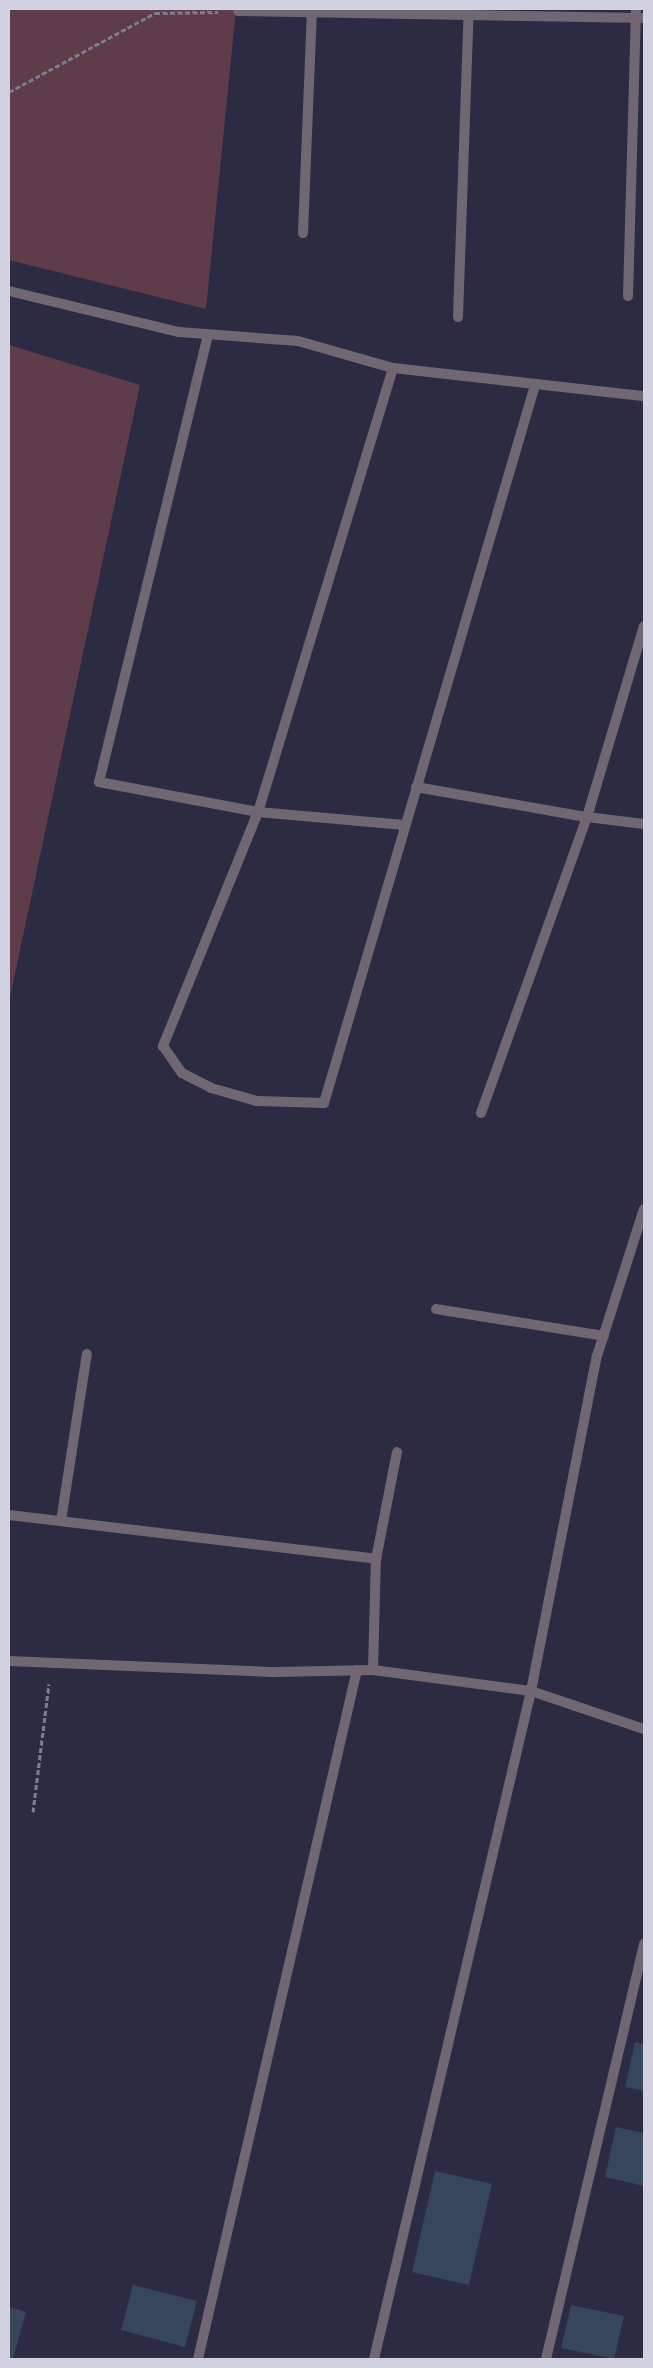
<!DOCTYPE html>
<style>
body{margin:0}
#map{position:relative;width:653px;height:2368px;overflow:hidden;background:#2d2a43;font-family:Arial,sans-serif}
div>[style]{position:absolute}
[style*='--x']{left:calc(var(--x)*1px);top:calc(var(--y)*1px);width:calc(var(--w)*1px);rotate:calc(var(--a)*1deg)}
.green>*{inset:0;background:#5e3c4a}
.building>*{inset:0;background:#35465d}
.path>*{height:3px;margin-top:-1.5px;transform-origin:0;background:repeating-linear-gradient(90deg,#7f7d92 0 5px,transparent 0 7.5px)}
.minor>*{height:10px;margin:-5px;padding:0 5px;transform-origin:5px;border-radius:5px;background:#716772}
.tertiary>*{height:10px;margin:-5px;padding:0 5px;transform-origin:5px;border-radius:5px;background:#716772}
span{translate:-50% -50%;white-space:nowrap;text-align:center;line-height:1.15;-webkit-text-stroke:4px #232038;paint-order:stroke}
.frame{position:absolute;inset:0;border:10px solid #d2d1e2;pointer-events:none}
</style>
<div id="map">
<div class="green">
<div style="clip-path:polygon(9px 9px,236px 9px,206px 309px,9px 260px)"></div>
<div style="clip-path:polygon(9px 345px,140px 385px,9px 1002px)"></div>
</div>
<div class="building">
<div style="clip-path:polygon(635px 2042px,644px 2044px,644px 2091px,625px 2087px)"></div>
<div style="clip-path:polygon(616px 2127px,644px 2133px,644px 2186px,605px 2177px)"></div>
<div style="clip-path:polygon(435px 2171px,492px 2184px,469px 2285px,412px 2272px)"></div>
<div style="clip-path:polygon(133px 2285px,197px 2301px,185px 2347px,121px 2330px)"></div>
<div style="clip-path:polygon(571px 2305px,624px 2316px,614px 2359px,561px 2348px)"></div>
<div style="clip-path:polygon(9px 2307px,26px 2312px,13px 2359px,9px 2359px)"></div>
</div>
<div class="path">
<div style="--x:9;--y:92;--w:166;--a:-28.4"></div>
<div style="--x:155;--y:13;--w:63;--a:-0.9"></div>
<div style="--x:33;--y:1812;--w:129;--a:-82.9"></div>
</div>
<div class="minor">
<div style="--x:238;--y:11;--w:406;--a:1"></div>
<div style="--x:303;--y:233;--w:224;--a:-87.7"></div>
<div style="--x:9;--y:291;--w:175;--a:13.6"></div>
<div style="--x:179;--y:332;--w:119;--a:4.3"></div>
<div style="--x:298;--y:341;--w:99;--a:15.9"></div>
<div style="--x:393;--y:368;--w:253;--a:6.4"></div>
<div style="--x:628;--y:296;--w:287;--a:-88.4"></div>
<div style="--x:458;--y:317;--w:308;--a:-88"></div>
<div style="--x:208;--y:335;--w:460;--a:103.7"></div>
<div style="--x:99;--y:782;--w:162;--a:10.7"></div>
<div style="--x:258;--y:812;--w:147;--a:5.1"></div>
<div style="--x:393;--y:368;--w:464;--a:106.9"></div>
<div style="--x:258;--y:812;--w:253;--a:112.1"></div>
<div style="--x:163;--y:1046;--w:33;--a:55"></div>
<div style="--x:182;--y:1073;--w:33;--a:27"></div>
<div style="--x:211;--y:1088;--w:48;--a:15.8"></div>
<div style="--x:257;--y:1101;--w:67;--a:1.7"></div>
<div style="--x:324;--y:1103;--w:748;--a:-73.62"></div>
<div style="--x:416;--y:787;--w:174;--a:10"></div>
<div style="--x:587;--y:817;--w:199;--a:-73.4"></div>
<div style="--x:481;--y:1113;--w:314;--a:-70.3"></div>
<div style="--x:587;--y:817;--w:57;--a:7"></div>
<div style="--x:436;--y:1309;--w:170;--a:9.1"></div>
<div style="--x:9;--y:1515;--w:370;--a:6.8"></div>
<div style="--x:61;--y:1521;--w:169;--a:-81.2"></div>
<div style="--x:373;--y:1670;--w:111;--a:-88.5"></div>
<div style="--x:376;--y:1559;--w:109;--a:-78.9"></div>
<div style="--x:198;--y:2359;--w:707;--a:-77.01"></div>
<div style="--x:374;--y:2359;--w:686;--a:-76.77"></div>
<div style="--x:531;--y:1691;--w:341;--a:-78.9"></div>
<div style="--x:597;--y:1356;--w:154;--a:-72.3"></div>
<div style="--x:546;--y:2359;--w:427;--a:-76.7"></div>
</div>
<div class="tertiary">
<div style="--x:9;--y:1661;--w:267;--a:2.4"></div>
<div style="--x:276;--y:1672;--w:97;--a:-1.2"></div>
<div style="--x:373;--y:1670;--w:159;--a:7.6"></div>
<div style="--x:531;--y:1691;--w:119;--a:18.6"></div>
</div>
<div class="frame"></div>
</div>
